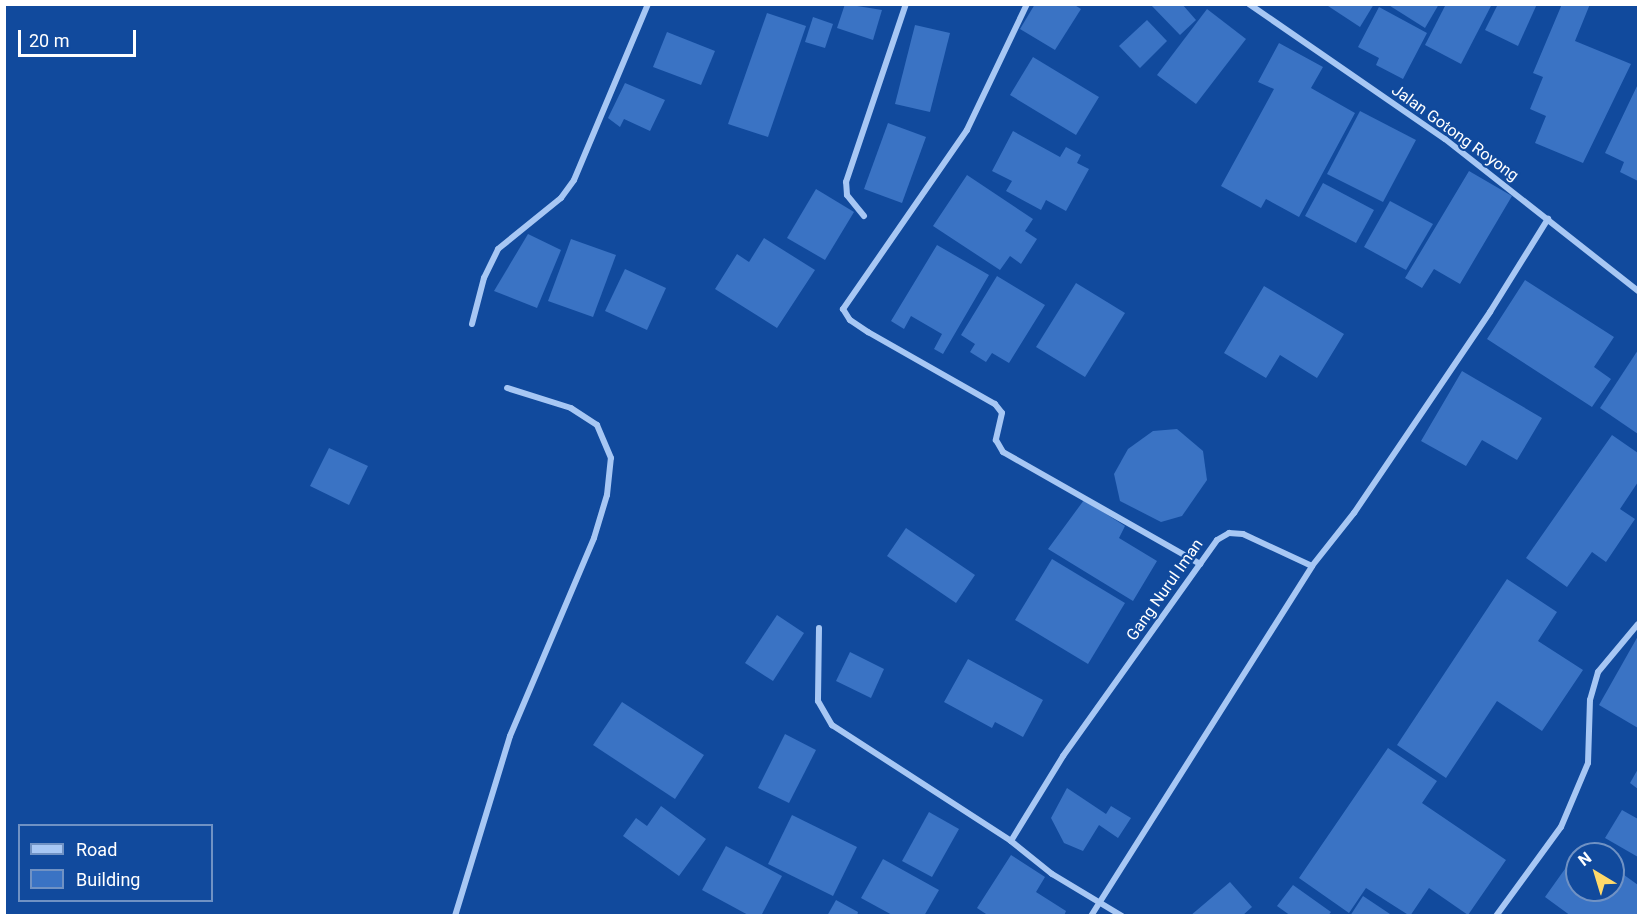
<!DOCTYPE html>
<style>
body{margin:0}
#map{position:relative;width:1643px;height:920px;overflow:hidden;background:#114a9d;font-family:Roboto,sans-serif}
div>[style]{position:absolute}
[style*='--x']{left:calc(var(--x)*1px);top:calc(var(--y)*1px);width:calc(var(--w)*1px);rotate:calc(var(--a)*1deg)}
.building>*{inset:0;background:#3a73c4}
.street>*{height:6px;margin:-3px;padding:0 3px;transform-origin:3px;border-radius:3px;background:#a7c7f4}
span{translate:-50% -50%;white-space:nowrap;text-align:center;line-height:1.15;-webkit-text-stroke:4.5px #114a9d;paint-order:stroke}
.street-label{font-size:16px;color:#fff}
.frame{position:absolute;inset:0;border:6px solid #fff;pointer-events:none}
.legend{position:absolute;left:18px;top:824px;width:195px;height:78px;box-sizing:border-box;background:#114a9d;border:2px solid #7092c4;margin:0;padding:8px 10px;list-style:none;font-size:18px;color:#fff}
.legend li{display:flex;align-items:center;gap:12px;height:30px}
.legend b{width:30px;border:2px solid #7092c4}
.north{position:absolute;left:1565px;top:842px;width:60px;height:60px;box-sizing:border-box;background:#114a9d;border:2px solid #7092c4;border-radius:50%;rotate:322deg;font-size:16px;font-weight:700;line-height:24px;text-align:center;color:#fff}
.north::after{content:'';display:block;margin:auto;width:21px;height:27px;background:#ffd96a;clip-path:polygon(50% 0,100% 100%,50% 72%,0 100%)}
.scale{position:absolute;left:18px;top:30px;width:118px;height:27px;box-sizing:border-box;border:3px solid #fff;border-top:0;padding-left:8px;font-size:18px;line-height:21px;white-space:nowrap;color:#fff;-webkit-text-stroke:4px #114a9d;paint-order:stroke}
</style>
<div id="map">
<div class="building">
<div style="clip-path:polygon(845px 4px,882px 10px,873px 40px,837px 28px)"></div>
<div style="clip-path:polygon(1035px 4px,1073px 4px,1081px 9px,1055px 50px,1020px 29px)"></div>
<div style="clip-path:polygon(1150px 4px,1182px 4px,1196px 20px,1180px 35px)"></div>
<div style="clip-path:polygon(1325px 4px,1374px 4px,1360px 27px)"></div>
<div style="clip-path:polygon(1387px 4px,1439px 4px,1425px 28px)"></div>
<div style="clip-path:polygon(1446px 4px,1492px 4px,1461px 64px,1425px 45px)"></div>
<div style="clip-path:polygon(1498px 4px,1537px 4px,1518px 46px,1485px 30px)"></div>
<div style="clip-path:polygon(1562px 4px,1590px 4px,1575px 41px,1631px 64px,1583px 163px,1535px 143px,1546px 116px,1530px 109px,1543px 77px,1533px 73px)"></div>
<div style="clip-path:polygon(1379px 7px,1427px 33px,1403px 79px,1376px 65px,1379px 58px,1358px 47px)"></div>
<div style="clip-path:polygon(1207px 9px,1246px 39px,1196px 104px,1157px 75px)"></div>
<div style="clip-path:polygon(767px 13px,806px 26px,768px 137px,728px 124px)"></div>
<div style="clip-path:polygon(813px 17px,833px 24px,825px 48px,805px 42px)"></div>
<div style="clip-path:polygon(1147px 20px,1167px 41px,1140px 68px,1119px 46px)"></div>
<div style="clip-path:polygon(915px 25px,950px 33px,930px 112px,895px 104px)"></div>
<div style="clip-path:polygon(667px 32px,715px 51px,701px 85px,653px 67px)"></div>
<div style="clip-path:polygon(1279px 43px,1323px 67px,1311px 88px,1355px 113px,1299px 217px,1266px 199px,1261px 208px,1221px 186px,1274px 89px,1258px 82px)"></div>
<div style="clip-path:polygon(1033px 57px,1099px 97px,1076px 135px,1010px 95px)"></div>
<div style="clip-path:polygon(625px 83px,665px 100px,650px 131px,624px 119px,620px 127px,608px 118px)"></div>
<div style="clip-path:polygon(1638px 84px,1638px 181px,1620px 172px,1624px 162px,1605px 153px)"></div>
<div style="clip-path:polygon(1360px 111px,1416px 140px,1383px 202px,1327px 174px)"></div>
<div style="clip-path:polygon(888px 123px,926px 137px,902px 203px,864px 189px)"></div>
<div style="clip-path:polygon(1013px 131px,1060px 157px,1066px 147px,1081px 155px,1077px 163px,1089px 169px,1066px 211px,1046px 200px,1041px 210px,1006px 191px,1012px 181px,992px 171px)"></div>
<div style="clip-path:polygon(1469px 171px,1512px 196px,1460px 284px,1434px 269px,1422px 288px,1405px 278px)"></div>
<div style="clip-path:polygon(967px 175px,1033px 219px,1025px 231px,1037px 239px,1021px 264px,1010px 256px,1000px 270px,933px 226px)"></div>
<div style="clip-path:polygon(1323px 183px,1374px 210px,1356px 243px,1305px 216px)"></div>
<div style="clip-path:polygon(816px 189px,854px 212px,825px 260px,787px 238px)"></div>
<div style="clip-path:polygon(1390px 201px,1433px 224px,1406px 270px,1364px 247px)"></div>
<div style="clip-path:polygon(528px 234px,561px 250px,537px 308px,494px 291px)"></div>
<div style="clip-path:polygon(764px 238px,815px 270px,777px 328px,715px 289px,737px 254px,749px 262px)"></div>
<div style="clip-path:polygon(571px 239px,616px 255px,593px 317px,548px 301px)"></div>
<div style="clip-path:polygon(937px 245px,989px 275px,943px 354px,934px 349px,942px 334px,911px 316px,904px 329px,891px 321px)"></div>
<div style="clip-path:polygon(625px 269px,666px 288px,647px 330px,605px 311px)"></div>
<div style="clip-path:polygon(997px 276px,1045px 305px,1009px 363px,992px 353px,986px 362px,970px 352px,975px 344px,961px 335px)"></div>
<div style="clip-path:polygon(1525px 280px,1614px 337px,1594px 367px,1611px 379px,1592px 407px,1487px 339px)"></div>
<div style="clip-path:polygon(1076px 283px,1125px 313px,1085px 377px,1036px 347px)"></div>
<div style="clip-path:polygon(1264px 286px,1344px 334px,1317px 378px,1280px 355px,1266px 378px,1224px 353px)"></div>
<div style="clip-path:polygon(1638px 350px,1638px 434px,1600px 408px)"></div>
<div style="clip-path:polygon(1462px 371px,1542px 418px,1517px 460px,1482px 440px,1466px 466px,1421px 441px)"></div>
<div style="clip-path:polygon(1177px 429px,1203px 451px,1207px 480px,1182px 516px,1161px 522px,1120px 501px,1114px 474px,1128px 449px,1153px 431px)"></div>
<div style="clip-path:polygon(1612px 435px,1638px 453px,1638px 482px,1620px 509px,1635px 519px,1606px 562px,1592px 552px,1567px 587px,1526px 558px)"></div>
<div style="clip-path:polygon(329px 448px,368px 466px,349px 505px,310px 486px)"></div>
<div style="clip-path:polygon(1084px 500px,1125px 526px,1119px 538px,1157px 561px,1133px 601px,1048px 549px)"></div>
<div style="clip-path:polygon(906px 528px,975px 575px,956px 603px,887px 556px)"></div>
<div style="clip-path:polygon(1052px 559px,1125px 603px,1088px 664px,1015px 620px)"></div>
<div style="clip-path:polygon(1507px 579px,1557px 612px,1538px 641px,1583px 670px,1542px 731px,1497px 701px,1446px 778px,1397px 745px)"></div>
<div style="clip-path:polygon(777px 615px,804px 633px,773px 681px,745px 663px)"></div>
<div style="clip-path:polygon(1638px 636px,1638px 728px,1599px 705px)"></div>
<div style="clip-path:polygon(850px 652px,884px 669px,871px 698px,836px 681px)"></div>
<div style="clip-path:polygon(968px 659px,1043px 700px,1023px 737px,995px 722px,992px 728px,944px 702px)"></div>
<div style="clip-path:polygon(622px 702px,704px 755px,675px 799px,593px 745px)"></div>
<div style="clip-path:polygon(785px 734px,816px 750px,789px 803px,758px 788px)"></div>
<div style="clip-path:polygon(1388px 748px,1437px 781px,1422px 803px,1506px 860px,1468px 915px,1429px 888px,1410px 916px,1366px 888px,1349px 913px,1299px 878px)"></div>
<div style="clip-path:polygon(1638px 769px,1638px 789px,1630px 783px)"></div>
<div style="clip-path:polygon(1067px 788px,1106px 814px,1111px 806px,1131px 818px,1118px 838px,1099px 825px,1083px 851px,1064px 843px,1051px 818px)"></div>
<div style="clip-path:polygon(661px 806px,706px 839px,679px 876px,623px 836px,636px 818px,647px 826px)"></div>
<div style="clip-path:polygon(1622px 810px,1638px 819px,1638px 857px,1605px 838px)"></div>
<div style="clip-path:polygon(929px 812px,959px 829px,932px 877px,902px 861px)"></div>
<div style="clip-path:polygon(792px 815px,857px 847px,833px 896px,768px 864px)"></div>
<div style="clip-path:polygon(1582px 845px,1594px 854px,1577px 854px,1577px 890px,1613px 890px,1613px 867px,1638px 885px,1637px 916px,1571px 916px,1545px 897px)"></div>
<div style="clip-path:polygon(726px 846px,782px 876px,761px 916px,750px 916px,702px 890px)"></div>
<div style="clip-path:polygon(1011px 855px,1045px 877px,1036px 892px,1066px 911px,1064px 916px,989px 916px,977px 908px)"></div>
<div style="clip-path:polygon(883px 859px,939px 890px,924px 916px,894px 916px,861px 898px)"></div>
<div style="clip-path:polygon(1230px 882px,1252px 907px,1242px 916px,1190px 916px)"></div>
<div style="clip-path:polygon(1293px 885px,1331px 912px,1328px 916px,1291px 916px,1277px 906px)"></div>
<div style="clip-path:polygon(1363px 896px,1393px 916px,1350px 916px)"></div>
<div style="clip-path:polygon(836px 900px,858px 912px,857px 916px,827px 916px)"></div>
</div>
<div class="street">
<div style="--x:1027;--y:4;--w:140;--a:115.5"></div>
<div style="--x:967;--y:130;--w:218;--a:124.7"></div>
<div style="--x:843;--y:309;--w:13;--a:58"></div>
<div style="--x:850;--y:320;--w:22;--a:34"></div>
<div style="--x:868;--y:332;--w:146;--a:29.6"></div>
<div style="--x:995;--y:404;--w:11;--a:52"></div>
<div style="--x:1002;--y:413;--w:28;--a:103"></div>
<div style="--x:996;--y:440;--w:14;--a:60"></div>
<div style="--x:1003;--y:452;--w:227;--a:29.6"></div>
<div style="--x:1249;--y:4;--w:238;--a:34.6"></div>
<div style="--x:1445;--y:139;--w:246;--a:38.2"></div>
<div style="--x:864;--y:216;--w:27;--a:-129"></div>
<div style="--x:847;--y:195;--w:13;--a:-94"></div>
<div style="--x:846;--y:182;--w:188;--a:-71.4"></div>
<div style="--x:472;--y:324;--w:48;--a:-75.4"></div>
<div style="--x:484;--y:278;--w:32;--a:-64"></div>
<div style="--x:498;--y:249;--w:81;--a:-39"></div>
<div style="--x:561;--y:198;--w:22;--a:-54"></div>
<div style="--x:574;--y:180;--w:191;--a:-67.2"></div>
<div style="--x:819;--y:628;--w:73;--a:90.8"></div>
<div style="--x:818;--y:701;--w:28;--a:60"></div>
<div style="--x:832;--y:725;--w:213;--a:32.9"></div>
<div style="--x:455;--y:916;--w:188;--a:-73"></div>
<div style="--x:510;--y:736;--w:215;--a:-67"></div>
<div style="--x:594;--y:538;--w:45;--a:-73.2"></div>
<div style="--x:607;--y:495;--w:37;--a:-84"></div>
<div style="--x:611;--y:458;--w:36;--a:-113"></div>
<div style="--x:597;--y:425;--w:31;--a:-147"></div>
<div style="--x:571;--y:408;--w:67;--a:-162.6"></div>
<div style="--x:1091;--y:916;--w:414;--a:-57.7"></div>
<div style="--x:1122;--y:916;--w:82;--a:-149"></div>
<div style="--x:1052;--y:874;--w:53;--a:-141.2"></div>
<div style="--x:1011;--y:841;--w:100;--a:-58.5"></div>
<div style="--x:1063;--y:756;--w:265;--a:-54.5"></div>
<div style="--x:1217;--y:540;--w:14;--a:-30"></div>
<div style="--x:1229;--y:533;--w:14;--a:4"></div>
<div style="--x:1243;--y:534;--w:76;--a:24.9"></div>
<div style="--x:1312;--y:566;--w:68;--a:-51.6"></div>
<div style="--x:1354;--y:513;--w:243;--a:-55.9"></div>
<div style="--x:1490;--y:312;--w:110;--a:-58.1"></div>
<div style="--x:1496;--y:916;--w:110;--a:-53.9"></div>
<div style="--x:1561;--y:827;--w:69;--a:-67.1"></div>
<div style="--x:1588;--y:763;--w:63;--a:-88.2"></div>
<div style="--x:1590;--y:700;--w:29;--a:-74"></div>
<div style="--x:1598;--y:672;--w:62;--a:-50.2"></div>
</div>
<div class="street-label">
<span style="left:1455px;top:133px;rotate:36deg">Jalan Gotong Royong</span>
<span style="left:1165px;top:590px;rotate:-55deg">Gang Nurul Iman</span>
</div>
<div class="frame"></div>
<ul class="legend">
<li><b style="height:8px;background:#a7c7f4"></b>Road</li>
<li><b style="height:16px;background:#3a73c4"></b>Building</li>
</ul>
<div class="north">N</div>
<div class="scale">20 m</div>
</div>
